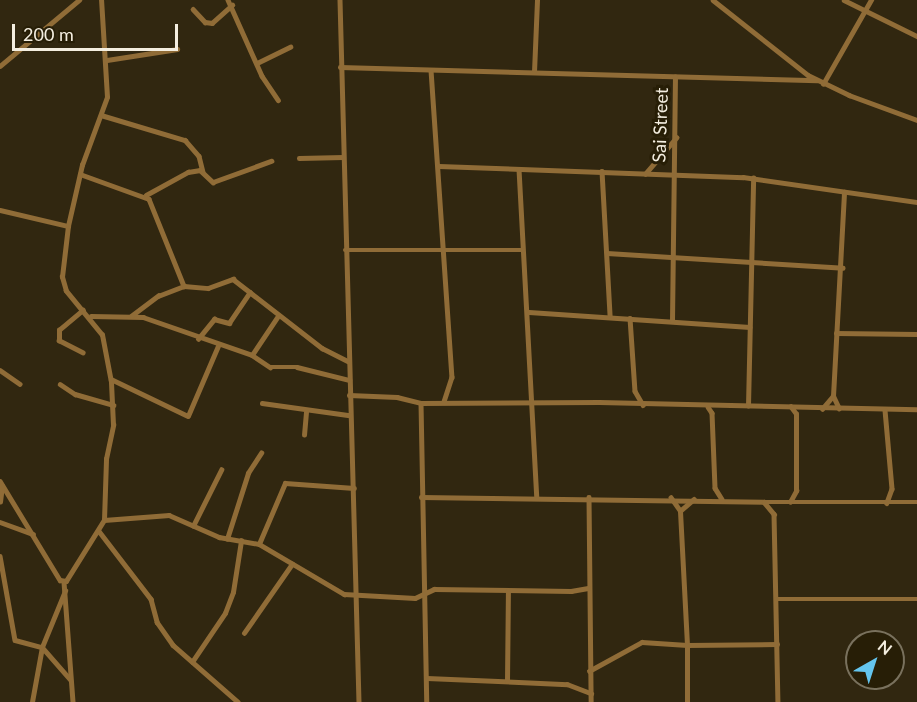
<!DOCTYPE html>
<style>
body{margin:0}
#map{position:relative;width:917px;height:702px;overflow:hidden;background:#312710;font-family:Lato,sans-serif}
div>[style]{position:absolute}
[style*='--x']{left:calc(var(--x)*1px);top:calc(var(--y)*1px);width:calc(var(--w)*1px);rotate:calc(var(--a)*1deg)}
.minor>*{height:4.5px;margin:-2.25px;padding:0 2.25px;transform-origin:2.25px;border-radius:2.25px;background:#906c37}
span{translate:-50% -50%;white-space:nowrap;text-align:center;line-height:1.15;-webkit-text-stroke:6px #271e06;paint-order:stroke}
.street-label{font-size:18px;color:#f4eee0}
.north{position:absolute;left:845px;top:630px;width:60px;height:60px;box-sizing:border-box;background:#271e06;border:2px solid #79715d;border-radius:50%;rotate:39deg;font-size:16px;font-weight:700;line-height:24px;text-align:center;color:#f4eee0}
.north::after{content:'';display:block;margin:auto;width:21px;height:27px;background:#64c5ee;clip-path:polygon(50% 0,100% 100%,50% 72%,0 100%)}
.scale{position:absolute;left:12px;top:24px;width:166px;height:27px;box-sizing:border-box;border:3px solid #f4eee0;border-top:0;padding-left:8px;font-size:18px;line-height:21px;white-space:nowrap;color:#f4eee0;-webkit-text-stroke:4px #271e06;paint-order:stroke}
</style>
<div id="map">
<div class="minor">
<div style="--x:228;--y:0;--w:83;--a:65.9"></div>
<div style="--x:262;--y:76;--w:29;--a:56"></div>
<div style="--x:340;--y:0;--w:702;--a:88.45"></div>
<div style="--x:713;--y:0;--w:121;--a:38.3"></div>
<div style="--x:808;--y:75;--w:46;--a:26"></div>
<div style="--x:849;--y:95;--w:72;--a:20.2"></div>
<div style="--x:844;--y:0;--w:81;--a:26.3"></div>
<div style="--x:193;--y:9;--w:18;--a:47"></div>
<div style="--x:205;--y:22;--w:7;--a:8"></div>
<div style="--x:212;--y:23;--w:27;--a:-42"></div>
<div style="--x:107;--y:60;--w:71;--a:-8.9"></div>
<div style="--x:257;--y:63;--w:37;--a:-26"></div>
<div style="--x:0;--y:66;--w:103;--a:-39.9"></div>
<div style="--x:340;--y:67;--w:477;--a:1.6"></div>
<div style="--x:431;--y:70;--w:308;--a:86.1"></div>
<div style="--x:452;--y:377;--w:25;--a:108"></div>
<div style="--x:534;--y:72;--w:72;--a:-87.6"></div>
<div style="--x:823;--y:84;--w:97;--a:-60.3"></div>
<div style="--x:101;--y:115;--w:88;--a:16.6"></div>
<div style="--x:185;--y:140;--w:21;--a:49"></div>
<div style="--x:199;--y:156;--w:16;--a:76"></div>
<div style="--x:299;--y:158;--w:44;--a:-1.3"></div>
<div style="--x:439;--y:166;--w:304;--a:2.1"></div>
<div style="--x:743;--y:177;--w:176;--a:8.2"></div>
<div style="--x:519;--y:169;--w:328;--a:86.9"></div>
<div style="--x:602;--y:171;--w:144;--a:86.8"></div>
<div style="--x:80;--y:174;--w:73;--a:19.9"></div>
<div style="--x:149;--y:199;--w:94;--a:68.1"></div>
<div style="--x:645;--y:174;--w:48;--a:-49.3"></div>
<div style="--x:146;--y:195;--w:48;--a:-28.7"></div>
<div style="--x:188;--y:172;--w:12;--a:-9"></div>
<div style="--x:200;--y:170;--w:18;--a:43"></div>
<div style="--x:213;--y:182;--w:62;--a:-19.9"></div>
<div style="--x:0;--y:210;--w:70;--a:13.2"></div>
<div style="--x:345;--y:250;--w:178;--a:0"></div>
<div style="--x:607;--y:253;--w:236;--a:3.6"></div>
<div style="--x:529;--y:312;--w:221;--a:3.9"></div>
<div style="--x:91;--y:316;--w:52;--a:1.1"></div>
<div style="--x:143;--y:317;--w:115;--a:19.2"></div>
<div style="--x:252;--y:355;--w:22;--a:34"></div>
<div style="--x:270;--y:367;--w:27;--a:0"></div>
<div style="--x:297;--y:367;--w:54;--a:14"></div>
<div style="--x:131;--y:316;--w:34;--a:-37"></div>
<div style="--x:158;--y:296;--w:28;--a:-21"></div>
<div style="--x:184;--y:286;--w:24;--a:5"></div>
<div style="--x:208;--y:288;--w:27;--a:-20"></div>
<div style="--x:233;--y:279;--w:113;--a:37.8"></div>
<div style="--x:322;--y:348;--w:30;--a:27"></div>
<div style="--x:630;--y:318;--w:73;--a:86.1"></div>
<div style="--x:635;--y:391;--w:16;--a:60"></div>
<div style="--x:672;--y:321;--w:244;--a:-89.3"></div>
<div style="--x:836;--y:333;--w:81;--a:0.7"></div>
<div style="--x:198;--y:339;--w:26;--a:-51"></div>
<div style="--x:214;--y:319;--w:16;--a:15"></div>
<div style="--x:229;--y:323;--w:37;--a:-56"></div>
<div style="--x:83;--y:353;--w:27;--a:-153"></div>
<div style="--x:59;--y:341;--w:11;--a:-90"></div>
<div style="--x:59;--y:330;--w:31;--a:-40"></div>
<div style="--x:252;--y:355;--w:47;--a:-56.3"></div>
<div style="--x:0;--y:370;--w:24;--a:35"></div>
<div style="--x:111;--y:379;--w:85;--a:25.7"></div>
<div style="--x:188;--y:416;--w:76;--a:-66.8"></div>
<div style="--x:60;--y:384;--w:18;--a:34"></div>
<div style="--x:75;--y:394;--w:40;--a:16"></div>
<div style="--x:349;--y:395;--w:48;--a:2.4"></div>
<div style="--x:397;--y:397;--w:25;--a:14"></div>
<div style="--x:421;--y:403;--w:178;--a:-0.3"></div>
<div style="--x:599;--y:402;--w:318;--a:1.3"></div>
<div style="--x:262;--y:403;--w:88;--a:7.9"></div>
<div style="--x:421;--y:403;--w:299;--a:88.9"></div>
<div style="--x:748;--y:406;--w:228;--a:-88.7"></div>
<div style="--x:708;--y:407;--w:7;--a:56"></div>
<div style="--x:712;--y:413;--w:75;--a:87.7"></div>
<div style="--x:715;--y:488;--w:13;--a:58"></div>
<div style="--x:822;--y:409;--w:17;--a:-50"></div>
<div style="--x:839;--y:409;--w:14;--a:-115"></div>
<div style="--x:833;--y:396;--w:204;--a:-86.9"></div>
<div style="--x:885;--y:410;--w:79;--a:84.9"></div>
<div style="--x:892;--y:489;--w:15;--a:110"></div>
<div style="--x:304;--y:435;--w:23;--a:-85"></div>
<div style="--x:0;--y:481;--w:116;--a:58.8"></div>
<div style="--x:60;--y:580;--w:6;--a:9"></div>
<div style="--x:66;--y:581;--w:72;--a:-58.1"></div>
<div style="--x:104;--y:520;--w:61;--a:-88.1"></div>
<div style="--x:106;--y:459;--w:35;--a:-78"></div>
<div style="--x:113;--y:425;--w:43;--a:-92.7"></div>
<div style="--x:111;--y:382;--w:48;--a:-100.8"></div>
<div style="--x:102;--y:335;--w:57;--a:-129.3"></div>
<div style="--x:66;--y:291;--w:15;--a:-106"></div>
<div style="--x:62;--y:277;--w:51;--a:-83.3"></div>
<div style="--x:68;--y:226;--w:63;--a:-77.1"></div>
<div style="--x:82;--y:165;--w:72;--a:-69.8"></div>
<div style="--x:107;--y:97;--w:97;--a:-93.5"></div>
<div style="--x:421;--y:497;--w:343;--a:0.8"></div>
<div style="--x:764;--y:502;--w:16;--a:50"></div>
<div style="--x:774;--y:514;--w:188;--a:88.8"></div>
<div style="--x:589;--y:497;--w:205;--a:89.4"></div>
<div style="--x:0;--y:502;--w:16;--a:-83"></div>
<div style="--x:764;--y:502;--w:153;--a:0"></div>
<div style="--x:790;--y:502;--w:13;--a:-61"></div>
<div style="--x:796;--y:491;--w:77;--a:-90"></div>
<div style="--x:796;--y:414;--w:9;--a:-126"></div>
<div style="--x:680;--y:511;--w:18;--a:-41"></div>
<div style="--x:104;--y:520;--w:65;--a:-4.4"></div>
<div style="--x:169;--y:515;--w:55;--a:23.7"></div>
<div style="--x:219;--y:537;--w:41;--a:9.9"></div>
<div style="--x:259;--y:544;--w:99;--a:30.5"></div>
<div style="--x:344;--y:594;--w:71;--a:3.2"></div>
<div style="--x:415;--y:598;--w:21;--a:-25"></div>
<div style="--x:434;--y:589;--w:137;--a:0.8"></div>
<div style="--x:571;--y:591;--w:17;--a:-10"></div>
<div style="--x:0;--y:522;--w:35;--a:20"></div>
<div style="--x:193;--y:526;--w:63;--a:-63.4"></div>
<div style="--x:99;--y:531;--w:86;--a:52.6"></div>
<div style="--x:151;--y:599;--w:24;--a:75"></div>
<div style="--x:157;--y:622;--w:28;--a:55"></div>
<div style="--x:173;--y:645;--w:86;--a:41.2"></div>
<div style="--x:227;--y:539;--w:69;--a:-72.3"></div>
<div style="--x:248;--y:473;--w:24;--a:-57"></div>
<div style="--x:259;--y:544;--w:66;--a:-66.9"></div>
<div style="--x:285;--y:483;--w:69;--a:4.1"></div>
<div style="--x:0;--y:556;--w:85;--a:79.9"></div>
<div style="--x:15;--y:640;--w:28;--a:15"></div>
<div style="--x:42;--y:647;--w:43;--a:48.8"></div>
<div style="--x:64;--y:582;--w:120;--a:85.7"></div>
<div style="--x:776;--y:599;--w:141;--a:0"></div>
<div style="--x:244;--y:633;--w:84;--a:-55.2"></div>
<div style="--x:192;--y:662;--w:59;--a:-56"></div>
<div style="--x:225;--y:613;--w:22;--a:-69"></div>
<div style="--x:233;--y:592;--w:52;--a:-81.1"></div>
<div style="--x:589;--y:671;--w:60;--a:-28.7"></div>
<div style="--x:642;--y:642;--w:45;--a:3.8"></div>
<div style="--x:687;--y:645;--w:134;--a:-93"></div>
<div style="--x:680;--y:511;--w:16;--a:-125"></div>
<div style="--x:427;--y:678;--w:140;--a:2.5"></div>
<div style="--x:567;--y:684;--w:26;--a:21"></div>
<div style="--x:507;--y:681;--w:90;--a:-89.4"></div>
<div style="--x:32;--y:702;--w:56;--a:-79.7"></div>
<div style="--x:42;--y:647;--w:61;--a:-67.7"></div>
<div style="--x:687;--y:702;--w:57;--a:-90"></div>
<div style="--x:687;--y:645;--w:90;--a:-0.6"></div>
</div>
<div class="street-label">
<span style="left:660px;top:125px;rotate:-88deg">Sai Street</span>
</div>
<div class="north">N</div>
<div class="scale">200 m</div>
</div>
